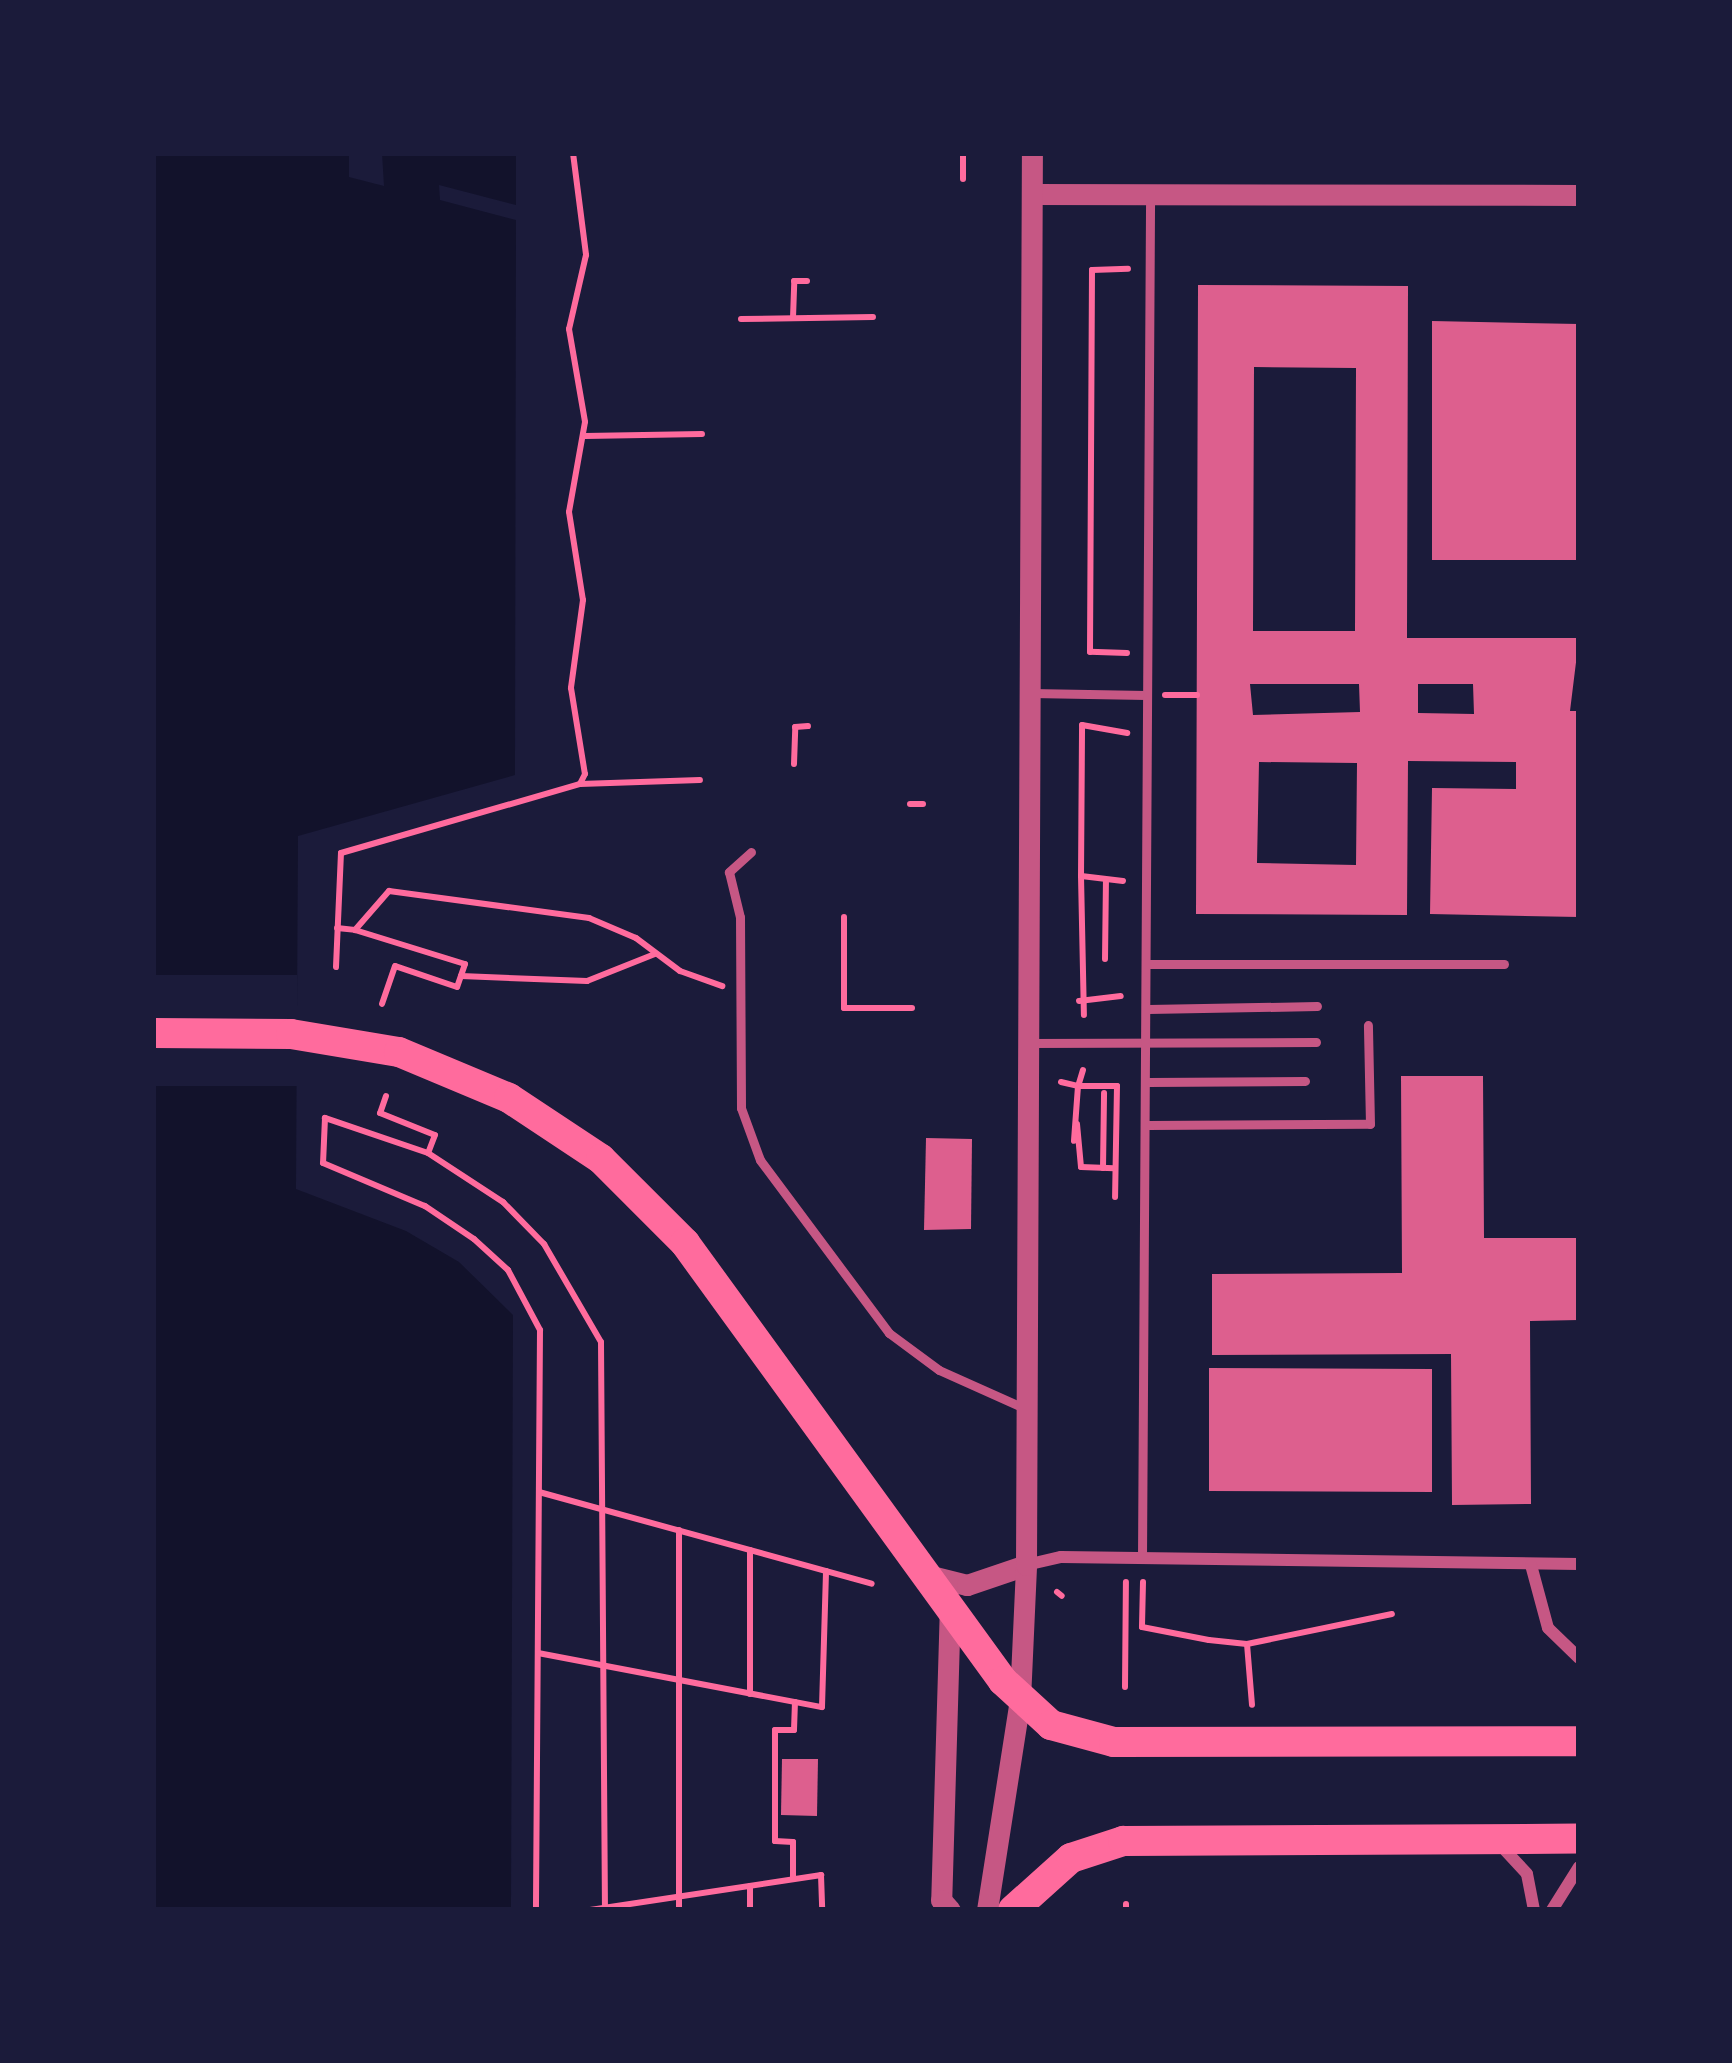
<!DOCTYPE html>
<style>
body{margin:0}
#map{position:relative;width:1732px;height:2063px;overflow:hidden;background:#1b1b3a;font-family:"Libre Baskerville",serif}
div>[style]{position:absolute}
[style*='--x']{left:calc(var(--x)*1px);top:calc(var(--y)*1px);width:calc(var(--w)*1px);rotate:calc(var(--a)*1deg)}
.water>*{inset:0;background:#12122b}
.pier>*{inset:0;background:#1b1b3a}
.building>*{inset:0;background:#dd5f8e}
.path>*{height:6px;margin:-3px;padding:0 3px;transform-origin:3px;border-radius:3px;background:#ff6b9d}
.service>*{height:9px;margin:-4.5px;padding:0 4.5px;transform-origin:4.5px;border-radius:4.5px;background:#c65784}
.minor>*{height:12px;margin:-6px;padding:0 6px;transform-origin:6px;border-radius:6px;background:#c65784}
.tertiary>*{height:21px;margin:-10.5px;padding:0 10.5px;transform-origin:10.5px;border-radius:10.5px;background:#c65784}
.primary>*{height:30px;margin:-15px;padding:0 15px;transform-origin:15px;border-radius:15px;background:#ff6b9d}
span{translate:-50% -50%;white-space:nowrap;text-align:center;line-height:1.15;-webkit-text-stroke:10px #1b1b3a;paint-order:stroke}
.frame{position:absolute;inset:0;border:156px solid #1b1b3a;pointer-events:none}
</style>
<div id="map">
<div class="water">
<div style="clip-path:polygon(153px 153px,349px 153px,349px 177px,384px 186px,382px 153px,516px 153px,516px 205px,439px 185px,440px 200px,516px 220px,515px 775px,298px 836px,296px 1189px,406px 1231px,459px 1262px,513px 1315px,511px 1910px,153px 1910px)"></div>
</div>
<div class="pier">
<div style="clip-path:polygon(153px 975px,297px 975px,297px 1086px,153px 1086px)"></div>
</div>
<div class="building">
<div style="clip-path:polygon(evenodd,1198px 285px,1408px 286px,1407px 638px,1579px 638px,1570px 711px,1579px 711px,1579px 917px,1430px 914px,1432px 788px,1516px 789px,1516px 762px,1408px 761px,1407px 915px,1196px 914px,1198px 285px,1254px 367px,1356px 368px,1355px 631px,1253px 631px,1254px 367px,1198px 285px,1250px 684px,1359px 684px,1360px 712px,1253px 715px,1250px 684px,1198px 285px,1418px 684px,1473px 684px,1474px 714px,1418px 713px,1418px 684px,1198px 285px,1259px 762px,1357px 763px,1356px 865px,1257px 863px,1259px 762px)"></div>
<div style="clip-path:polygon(1432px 321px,1579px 324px,1579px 560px,1432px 560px)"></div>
<div style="clip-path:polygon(1401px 1076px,1483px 1076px,1484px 1238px,1579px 1238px,1579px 1320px,1530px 1321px,1531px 1504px,1452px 1505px,1451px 1354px,1212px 1355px,1212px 1274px,1402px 1273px)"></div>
<div style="clip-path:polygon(926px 1138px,972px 1139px,971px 1229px,924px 1230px)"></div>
<div style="clip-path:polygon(1209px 1368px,1432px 1369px,1432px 1492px,1209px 1491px)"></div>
<div style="clip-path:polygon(782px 1759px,818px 1759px,817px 1816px,781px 1815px)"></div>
</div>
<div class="path">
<div style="--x:573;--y:153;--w:103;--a:82.7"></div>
<div style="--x:586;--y:255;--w:76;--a:102.9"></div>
<div style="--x:569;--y:329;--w:94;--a:80.2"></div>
<div style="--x:585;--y:422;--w:91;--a:100.1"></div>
<div style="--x:569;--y:512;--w:89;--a:81"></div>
<div style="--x:583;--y:600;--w:89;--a:97.8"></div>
<div style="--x:571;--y:688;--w:87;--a:80.8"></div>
<div style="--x:585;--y:774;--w:11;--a:117"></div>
<div style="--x:963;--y:153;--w:26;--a:90"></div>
<div style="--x:793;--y:318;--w:37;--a:-88"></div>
<div style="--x:794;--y:281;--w:13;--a:0"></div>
<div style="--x:741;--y:319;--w:132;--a:-0.9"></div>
<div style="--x:585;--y:436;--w:117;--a:-1"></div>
<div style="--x:1127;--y:653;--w:37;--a:-178"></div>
<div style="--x:1090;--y:652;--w:382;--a:-89.7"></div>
<div style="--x:1092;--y:270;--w:36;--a:-2"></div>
<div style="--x:1165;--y:695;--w:32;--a:0"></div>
<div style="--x:794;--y:764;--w:37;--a:-88"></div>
<div style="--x:795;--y:727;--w:13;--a:-4"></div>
<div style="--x:910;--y:804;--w:13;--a:0"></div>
<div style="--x:1081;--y:876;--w:139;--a:88.8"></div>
<div style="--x:1123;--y:881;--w:42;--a:-173.2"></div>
<div style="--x:1081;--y:876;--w:151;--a:-89.6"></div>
<div style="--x:1082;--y:725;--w:46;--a:10.1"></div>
<div style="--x:844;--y:917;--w:91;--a:90"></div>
<div style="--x:844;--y:1008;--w:68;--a:0"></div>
<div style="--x:337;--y:928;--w:18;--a:6"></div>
<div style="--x:355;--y:930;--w:52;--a:-48.9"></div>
<div style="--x:389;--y:891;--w:202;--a:7.7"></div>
<div style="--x:589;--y:918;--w:51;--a:23.1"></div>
<div style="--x:636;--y:938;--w:55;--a:36.9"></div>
<div style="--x:680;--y:971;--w:45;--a:19.7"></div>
<div style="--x:355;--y:930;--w:115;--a:17.2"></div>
<div style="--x:465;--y:964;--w:24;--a:109"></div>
<div style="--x:457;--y:987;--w:65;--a:-161.3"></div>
<div style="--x:395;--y:966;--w:40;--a:108.9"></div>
<div style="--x:1105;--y:959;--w:78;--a:-89.3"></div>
<div style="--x:336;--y:967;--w:114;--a:-87.5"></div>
<div style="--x:341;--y:853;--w:249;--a:-16.1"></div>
<div style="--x:580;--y:784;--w:120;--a:-1.9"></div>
<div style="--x:461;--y:976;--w:126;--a:2.3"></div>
<div style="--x:587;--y:981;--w:73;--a:-21.7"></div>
<div style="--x:1079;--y:1001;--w:42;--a:-6.8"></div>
<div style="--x:1083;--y:1070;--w:17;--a:107"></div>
<div style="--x:1078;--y:1086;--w:39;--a:0"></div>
<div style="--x:1117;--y:1086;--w:111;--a:91"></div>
<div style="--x:1061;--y:1082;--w:17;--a:13"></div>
<div style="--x:1078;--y:1086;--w:55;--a:94.2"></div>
<div style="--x:386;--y:1096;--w:18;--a:109"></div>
<div style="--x:380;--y:1113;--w:59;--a:21.8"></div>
<div style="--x:435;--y:1135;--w:19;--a:111"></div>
<div style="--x:428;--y:1153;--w:109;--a:-161.2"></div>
<div style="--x:325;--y:1118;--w:45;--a:92.5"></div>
<div style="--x:323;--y:1163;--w:111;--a:22.9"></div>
<div style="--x:425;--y:1206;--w:59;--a:34"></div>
<div style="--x:474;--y:1239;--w:46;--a:42.4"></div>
<div style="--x:508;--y:1270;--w:68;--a:61.9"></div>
<div style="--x:540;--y:1330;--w:580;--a:90.4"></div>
<div style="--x:1077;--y:1124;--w:43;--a:84.7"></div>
<div style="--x:1081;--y:1167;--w:33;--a:2"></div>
<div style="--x:428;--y:1153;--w:90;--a:33.2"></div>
<div style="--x:503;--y:1202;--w:59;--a:45.7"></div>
<div style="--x:544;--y:1244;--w:113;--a:59.8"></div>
<div style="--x:601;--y:1342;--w:568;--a:89.6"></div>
<div style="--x:1103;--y:1168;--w:75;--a:-89.2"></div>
<div style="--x:539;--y:1492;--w:345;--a:15.4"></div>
<div style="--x:1143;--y:1582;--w:45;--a:91.3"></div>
<div style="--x:1142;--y:1627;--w:68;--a:11"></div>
<div style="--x:1209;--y:1640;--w:38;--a:6"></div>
<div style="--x:1247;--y:1644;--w:148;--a:-11.7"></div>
<div style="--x:1057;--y:1592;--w:6;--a:39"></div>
<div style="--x:1247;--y:1644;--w:61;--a:85.3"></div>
<div style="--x:538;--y:1653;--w:289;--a:10.8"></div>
<div style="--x:822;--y:1707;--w:136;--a:-88.3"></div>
<div style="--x:1125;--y:1687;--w:105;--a:-89.5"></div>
<div style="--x:750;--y:1694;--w:144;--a:-90"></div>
<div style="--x:793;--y:1879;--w:37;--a:-90"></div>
<div style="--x:793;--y:1842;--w:18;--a:-177"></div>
<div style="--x:775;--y:1841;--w:111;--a:-90"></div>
<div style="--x:775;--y:1730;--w:19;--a:0"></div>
<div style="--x:794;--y:1730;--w:28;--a:-88"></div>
<div style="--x:750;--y:1886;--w:24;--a:90"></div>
<div style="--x:590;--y:1910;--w:234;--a:-8.6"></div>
<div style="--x:821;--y:1875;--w:35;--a:88"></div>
<div style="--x:679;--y:1910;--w:380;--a:-90"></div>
<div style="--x:1126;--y:1910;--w:6;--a:-90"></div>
</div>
<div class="service">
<div style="--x:1031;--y:693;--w:115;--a:1"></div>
<div style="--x:751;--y:852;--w:30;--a:138"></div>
<div style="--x:729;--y:872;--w:46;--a:76.3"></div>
<div style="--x:740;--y:917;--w:191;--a:89.7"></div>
<div style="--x:741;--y:1108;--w:55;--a:69.9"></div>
<div style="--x:760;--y:1160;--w:216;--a:53.3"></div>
<div style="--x:889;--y:1333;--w:62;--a:36.5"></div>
<div style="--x:939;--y:1370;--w:95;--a:24.1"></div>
<div style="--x:1148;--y:964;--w:356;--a:0"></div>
<div style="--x:1148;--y:1009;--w:169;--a:-1"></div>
<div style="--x:1028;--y:1043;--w:288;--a:-0.2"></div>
<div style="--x:1148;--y:1082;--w:157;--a:-0.4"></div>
<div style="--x:1148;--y:1125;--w:222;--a:-0.3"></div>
<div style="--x:1370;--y:1124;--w:99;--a:-91.2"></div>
<div style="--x:1142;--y:1559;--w:1363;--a:-89.66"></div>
</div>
<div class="minor">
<div style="--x:1026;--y:1565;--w:36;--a:-13"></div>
<div style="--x:1061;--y:1557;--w:518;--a:0.77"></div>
<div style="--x:1531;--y:1565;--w:65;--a:74.9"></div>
<div style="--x:1548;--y:1628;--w:43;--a:44.1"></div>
<div style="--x:1503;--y:1848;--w:35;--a:47"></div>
<div style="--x:1527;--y:1874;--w:37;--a:79"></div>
<div style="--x:1552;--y:1910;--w:51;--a:-57.9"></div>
</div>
<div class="tertiary">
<div style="--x:1032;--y:194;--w:547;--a:0.1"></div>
<div style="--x:931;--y:1576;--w:37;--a:14"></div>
<div style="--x:967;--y:1585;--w:62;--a:-18.7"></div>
<div style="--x:950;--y:1604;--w:296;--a:91.7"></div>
<div style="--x:941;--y:1900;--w:13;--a:48"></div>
<div style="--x:987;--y:1910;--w:214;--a:-81.1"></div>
<div style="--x:1020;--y:1699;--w:134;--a:-87.4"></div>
<div style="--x:1026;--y:1565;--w:1412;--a:-89.76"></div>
</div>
<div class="primary">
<div style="--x:153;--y:1033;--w:138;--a:0.4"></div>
<div style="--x:291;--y:1034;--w:109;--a:9.5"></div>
<div style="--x:399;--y:1052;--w:119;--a:22.7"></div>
<div style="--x:509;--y:1098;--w:110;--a:33.5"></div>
<div style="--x:601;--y:1159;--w:119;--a:45"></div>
<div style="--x:685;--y:1243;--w:541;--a:54.02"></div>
<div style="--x:1003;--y:1681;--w:65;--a:42.5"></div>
<div style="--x:1051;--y:1725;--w:65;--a:15.1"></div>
<div style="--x:1114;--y:1742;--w:465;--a:-0.1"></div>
<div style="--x:1013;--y:1910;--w:78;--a:-41.9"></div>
<div style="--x:1071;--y:1858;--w:55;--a:-18.1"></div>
<div style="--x:1123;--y:1841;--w:456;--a:-0.3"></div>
</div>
<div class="frame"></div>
</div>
